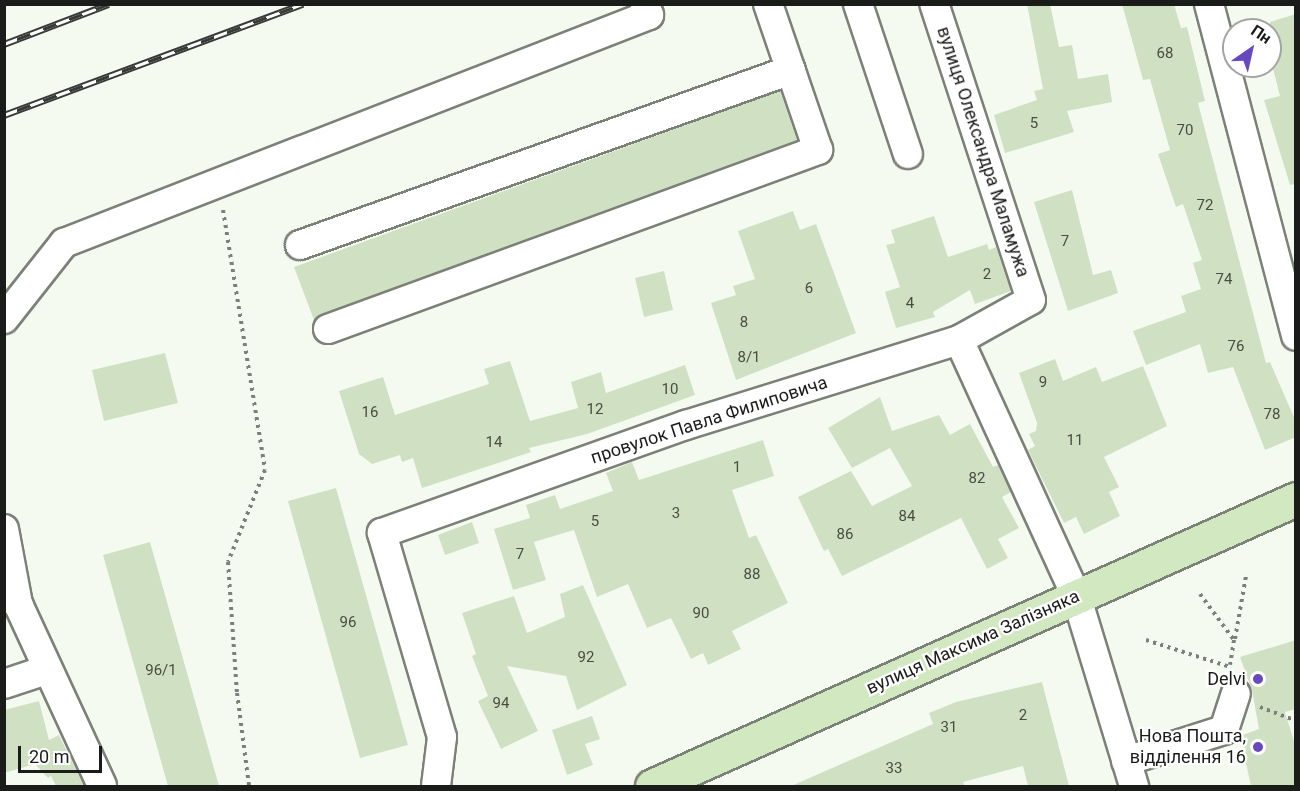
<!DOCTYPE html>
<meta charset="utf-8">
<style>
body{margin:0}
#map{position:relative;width:1300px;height:791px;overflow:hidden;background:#f5faf1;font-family:Roboto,sans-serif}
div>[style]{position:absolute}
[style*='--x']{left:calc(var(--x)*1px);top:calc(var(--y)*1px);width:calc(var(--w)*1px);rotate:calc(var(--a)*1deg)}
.building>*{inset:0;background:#cfe1c2}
.path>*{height:4px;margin-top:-2px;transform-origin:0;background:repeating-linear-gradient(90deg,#7d807a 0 3px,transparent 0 7.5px)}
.roads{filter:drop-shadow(2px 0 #7c8178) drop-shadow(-2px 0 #7c8178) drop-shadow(0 2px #7c8178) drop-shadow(0 -2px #7c8178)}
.minor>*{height:28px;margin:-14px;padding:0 14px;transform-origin:14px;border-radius:14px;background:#fff}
.major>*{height:33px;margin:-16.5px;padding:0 16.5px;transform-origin:16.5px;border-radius:16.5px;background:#d1e8c0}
.rail>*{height:7px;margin-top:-3.5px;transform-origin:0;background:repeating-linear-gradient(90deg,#fff 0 14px,#373a36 0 28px);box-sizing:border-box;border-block:2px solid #373a36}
.dots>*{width:16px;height:16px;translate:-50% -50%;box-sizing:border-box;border:3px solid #fff;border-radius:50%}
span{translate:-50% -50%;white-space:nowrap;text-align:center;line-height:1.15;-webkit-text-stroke:4.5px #fff;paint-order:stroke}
.number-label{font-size:15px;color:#474d43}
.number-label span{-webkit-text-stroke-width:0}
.street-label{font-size:18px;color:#1a1c19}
.poi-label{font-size:18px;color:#1a1c19}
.right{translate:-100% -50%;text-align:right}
.frame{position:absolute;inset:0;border:6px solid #1a1c19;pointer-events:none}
.north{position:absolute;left:1222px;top:18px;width:60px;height:60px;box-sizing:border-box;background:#fff;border:2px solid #a3a4a3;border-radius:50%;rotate:34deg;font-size:16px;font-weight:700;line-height:24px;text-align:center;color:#1a1c19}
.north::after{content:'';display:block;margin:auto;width:21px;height:27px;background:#6648c1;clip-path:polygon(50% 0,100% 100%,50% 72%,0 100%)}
.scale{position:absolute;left:18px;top:746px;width:84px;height:27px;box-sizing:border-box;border:3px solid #1a1c19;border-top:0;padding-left:8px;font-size:18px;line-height:21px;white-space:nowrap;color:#1a1c19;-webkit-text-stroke:4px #fff;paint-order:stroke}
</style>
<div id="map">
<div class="building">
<div style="clip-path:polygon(1027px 4px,1050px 4px,1059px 47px,1072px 45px,1078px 79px,1108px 74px,1112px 102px,1067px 111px,1074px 132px,1005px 153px,994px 115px,1037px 100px,1034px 91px,1043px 89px)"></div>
<div style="clip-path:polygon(1122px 4px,1174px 4px,1181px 28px,1187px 27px,1205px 101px,1198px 103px,1266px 363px,1270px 362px,1296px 422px,1296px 437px,1265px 450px,1233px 367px,1208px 373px,1200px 344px,1146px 365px,1133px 331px,1186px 312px,1181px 296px,1201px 289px,1193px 263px,1202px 260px,1183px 204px,1176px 207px,1158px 154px,1170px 150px,1150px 79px,1143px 80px)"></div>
<div style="clip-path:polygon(1296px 14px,1296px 184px,1290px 185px,1264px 100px,1280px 96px,1270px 57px,1270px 22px)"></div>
<div style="clip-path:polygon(780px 91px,797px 140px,322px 314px,314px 320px,294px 267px)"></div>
<div style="clip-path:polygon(1072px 190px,1093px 275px,1111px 270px,1118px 293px,1068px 311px,1034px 202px)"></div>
<div style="clip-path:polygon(793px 211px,800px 230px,816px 224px,856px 333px,736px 380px,711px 303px,736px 295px,733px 286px,755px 279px,738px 231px)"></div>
<div style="clip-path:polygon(934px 216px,948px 257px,987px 244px,989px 250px,996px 247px,1011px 291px,975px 304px,970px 290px,933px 312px,935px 317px,896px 328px,885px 292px,900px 287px,886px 245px,895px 243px,891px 230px)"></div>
<div style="clip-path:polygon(664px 271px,673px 310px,644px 317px,635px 278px)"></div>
<div style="clip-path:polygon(165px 353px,178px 403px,104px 421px,92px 370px)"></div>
<div style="clip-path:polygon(1055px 359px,1063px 381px,1096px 367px,1102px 382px,1143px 366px,1167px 426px,1104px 457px,1119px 487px,1109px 492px,1120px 516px,1084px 534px,1076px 517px,1064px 523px,1028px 450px,1035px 446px,1029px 434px,1036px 431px,1037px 423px,1019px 373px)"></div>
<div style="clip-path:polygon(510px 361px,530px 421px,578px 408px,571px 382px,601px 372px,606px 393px,685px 365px,695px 395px,587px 434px,529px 448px,531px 452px,422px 488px,413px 458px,402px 462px,400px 455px,372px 464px,359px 454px,339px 391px,383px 377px,395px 415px,489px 384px,484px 369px)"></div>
<div style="clip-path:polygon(880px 397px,892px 431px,939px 415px,950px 435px,970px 424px,993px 467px,998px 465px,1011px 492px,1002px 497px,1019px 528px,998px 539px,1008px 558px,987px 569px,961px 518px,842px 576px,828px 549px,824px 551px,798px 497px,851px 471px,872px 506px,912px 486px,890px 448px,852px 468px,828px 428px)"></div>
<div style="clip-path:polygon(763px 440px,774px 476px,732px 490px,749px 538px,756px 535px,788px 603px,732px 631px,741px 649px,708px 665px,703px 653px,691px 659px,671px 618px,647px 628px,628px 584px,597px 597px,574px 530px,534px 542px,546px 580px,513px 590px,494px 529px,530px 518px,526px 505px,555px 495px,560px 509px,613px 491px,606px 473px,632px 462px,639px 480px)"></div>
<div style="clip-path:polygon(336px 488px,408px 745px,360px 758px,288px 501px)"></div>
<div style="clip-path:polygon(472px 522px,479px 543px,445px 555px,438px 535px)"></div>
<div style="clip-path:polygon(150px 542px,219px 786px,168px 786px,103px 555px)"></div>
<div style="clip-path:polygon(583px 585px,627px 685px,577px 710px,566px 676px,507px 666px,538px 731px,501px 749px,478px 701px,488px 696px,472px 656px,476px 654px,462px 613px,514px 596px,527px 633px,565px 617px,560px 594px)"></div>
<div style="clip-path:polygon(1296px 640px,1296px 709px,1285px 712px,1296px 748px,1296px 786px,1251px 786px,1240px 736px,1259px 729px,1252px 690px,1240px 657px)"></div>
<div style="clip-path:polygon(1042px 682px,1069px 786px,1028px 786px,1023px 766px,963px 782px,965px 786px,791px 786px,933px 724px,929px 713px,956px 702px)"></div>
<div style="clip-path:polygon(39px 701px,49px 740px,59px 735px,84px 786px,56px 786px,51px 776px,48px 778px,35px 764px,4px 773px,4px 710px)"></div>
<div style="clip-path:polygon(592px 716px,600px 739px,585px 744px,593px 765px,567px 775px,552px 730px)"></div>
</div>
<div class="path">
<div style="--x:223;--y:210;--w:263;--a:80.8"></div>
<div style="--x:265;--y:470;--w:99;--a:111.9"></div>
<div style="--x:228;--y:562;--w:131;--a:86.1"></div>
<div style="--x:237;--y:693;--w:94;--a:82.6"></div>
<div style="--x:1200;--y:594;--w:57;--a:53.5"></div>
<div style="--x:1234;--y:640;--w:25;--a:99"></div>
<div style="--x:1235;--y:639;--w:64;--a:-80.1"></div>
<div style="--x:1146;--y:640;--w:88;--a:17.8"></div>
<div style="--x:1260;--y:707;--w:39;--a:21"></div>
</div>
<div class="roads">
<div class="minor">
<div style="--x:858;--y:4;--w:158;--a:71.6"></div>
<div style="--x:1209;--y:4;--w:343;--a:75.3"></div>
<div style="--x:300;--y:245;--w:521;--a:-19.62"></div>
<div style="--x:4;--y:319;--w:97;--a:-51.7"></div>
<div style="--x:64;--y:243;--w:628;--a:-21.29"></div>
<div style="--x:649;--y:15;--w:12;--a:-110"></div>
<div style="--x:328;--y:329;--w:522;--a:-20.07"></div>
<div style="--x:818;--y:150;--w:154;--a:-108.9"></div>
<div style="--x:959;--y:340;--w:281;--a:65.4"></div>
<div style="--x:1076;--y:595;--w:200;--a:73.1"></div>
<div style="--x:4;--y:529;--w:76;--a:79.4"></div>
<div style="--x:4;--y:586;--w:25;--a:53"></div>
<div style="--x:19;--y:606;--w:198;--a:65.2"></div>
<div style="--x:4;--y:684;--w:44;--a:-18.4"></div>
<div style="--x:1126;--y:761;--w:103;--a:-17.6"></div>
<div style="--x:1224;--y:730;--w:38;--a:-72"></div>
<div style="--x:436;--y:786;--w:49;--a:-83"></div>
<div style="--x:442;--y:737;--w:213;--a:-106.4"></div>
<div style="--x:382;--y:533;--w:323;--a:-19.6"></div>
<div style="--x:686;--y:425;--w:286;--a:-17.3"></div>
<div style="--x:959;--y:340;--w:82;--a:-29.1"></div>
<div style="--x:1031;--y:300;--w:311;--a:-108.1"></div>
</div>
<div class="major">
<div style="--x:652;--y:786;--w:705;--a:-24.02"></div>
</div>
</div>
<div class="rail">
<div style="--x:4;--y:44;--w:112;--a:-20.9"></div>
<div style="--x:4;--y:115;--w:319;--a:-20.4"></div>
</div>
<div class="dots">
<div style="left:1258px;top:679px;background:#6648c1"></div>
<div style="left:1258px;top:747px;background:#6648c1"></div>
</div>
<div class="number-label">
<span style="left:1165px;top:54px">68</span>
<span style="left:1034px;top:124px">5</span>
<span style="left:1185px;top:131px">70</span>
<span style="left:1205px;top:206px">72</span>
<span style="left:1065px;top:242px">7</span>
<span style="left:987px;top:275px">2</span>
<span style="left:1224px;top:280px">74</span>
<span style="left:809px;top:289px">6</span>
<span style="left:910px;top:304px">4</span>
<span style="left:744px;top:323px">8</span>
<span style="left:1236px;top:347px">76</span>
<span style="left:749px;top:358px">8/1</span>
<span style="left:1043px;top:383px">9</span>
<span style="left:670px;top:390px">10</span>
<span style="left:595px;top:410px">12</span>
<span style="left:370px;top:413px">16</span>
<span style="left:1272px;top:415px">78</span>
<span style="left:1075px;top:441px">11</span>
<span style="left:494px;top:443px">14</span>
<span style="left:737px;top:468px">1</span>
<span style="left:977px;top:479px">82</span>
<span style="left:676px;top:514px">3</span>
<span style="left:907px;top:517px">84</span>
<span style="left:595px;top:522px">5</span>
<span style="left:845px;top:535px">86</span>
<span style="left:520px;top:555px">7</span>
<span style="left:752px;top:575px">88</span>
<span style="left:701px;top:614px">90</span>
<span style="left:348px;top:623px">96</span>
<span style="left:586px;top:658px">92</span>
<span style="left:161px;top:671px">96/1</span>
<span style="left:501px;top:704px">94</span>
<span style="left:1023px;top:716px">2</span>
<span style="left:949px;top:728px">31</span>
<span style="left:894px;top:769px">33</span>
</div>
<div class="street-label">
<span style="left:983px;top:152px;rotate:72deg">вулиця Олександра Маламужа</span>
<span style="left:709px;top:420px;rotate:-18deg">провулок Павла Филиповича</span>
<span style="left:973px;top:642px;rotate:-24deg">вулиця Максима Залізняка</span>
</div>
<div class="poi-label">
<span class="right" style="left:1246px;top:679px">Delvi</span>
<span class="right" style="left:1246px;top:747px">Нова Пошта,<br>відділення 16</span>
</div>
<div class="frame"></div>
<div class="north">Пн</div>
<div class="scale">20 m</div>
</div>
